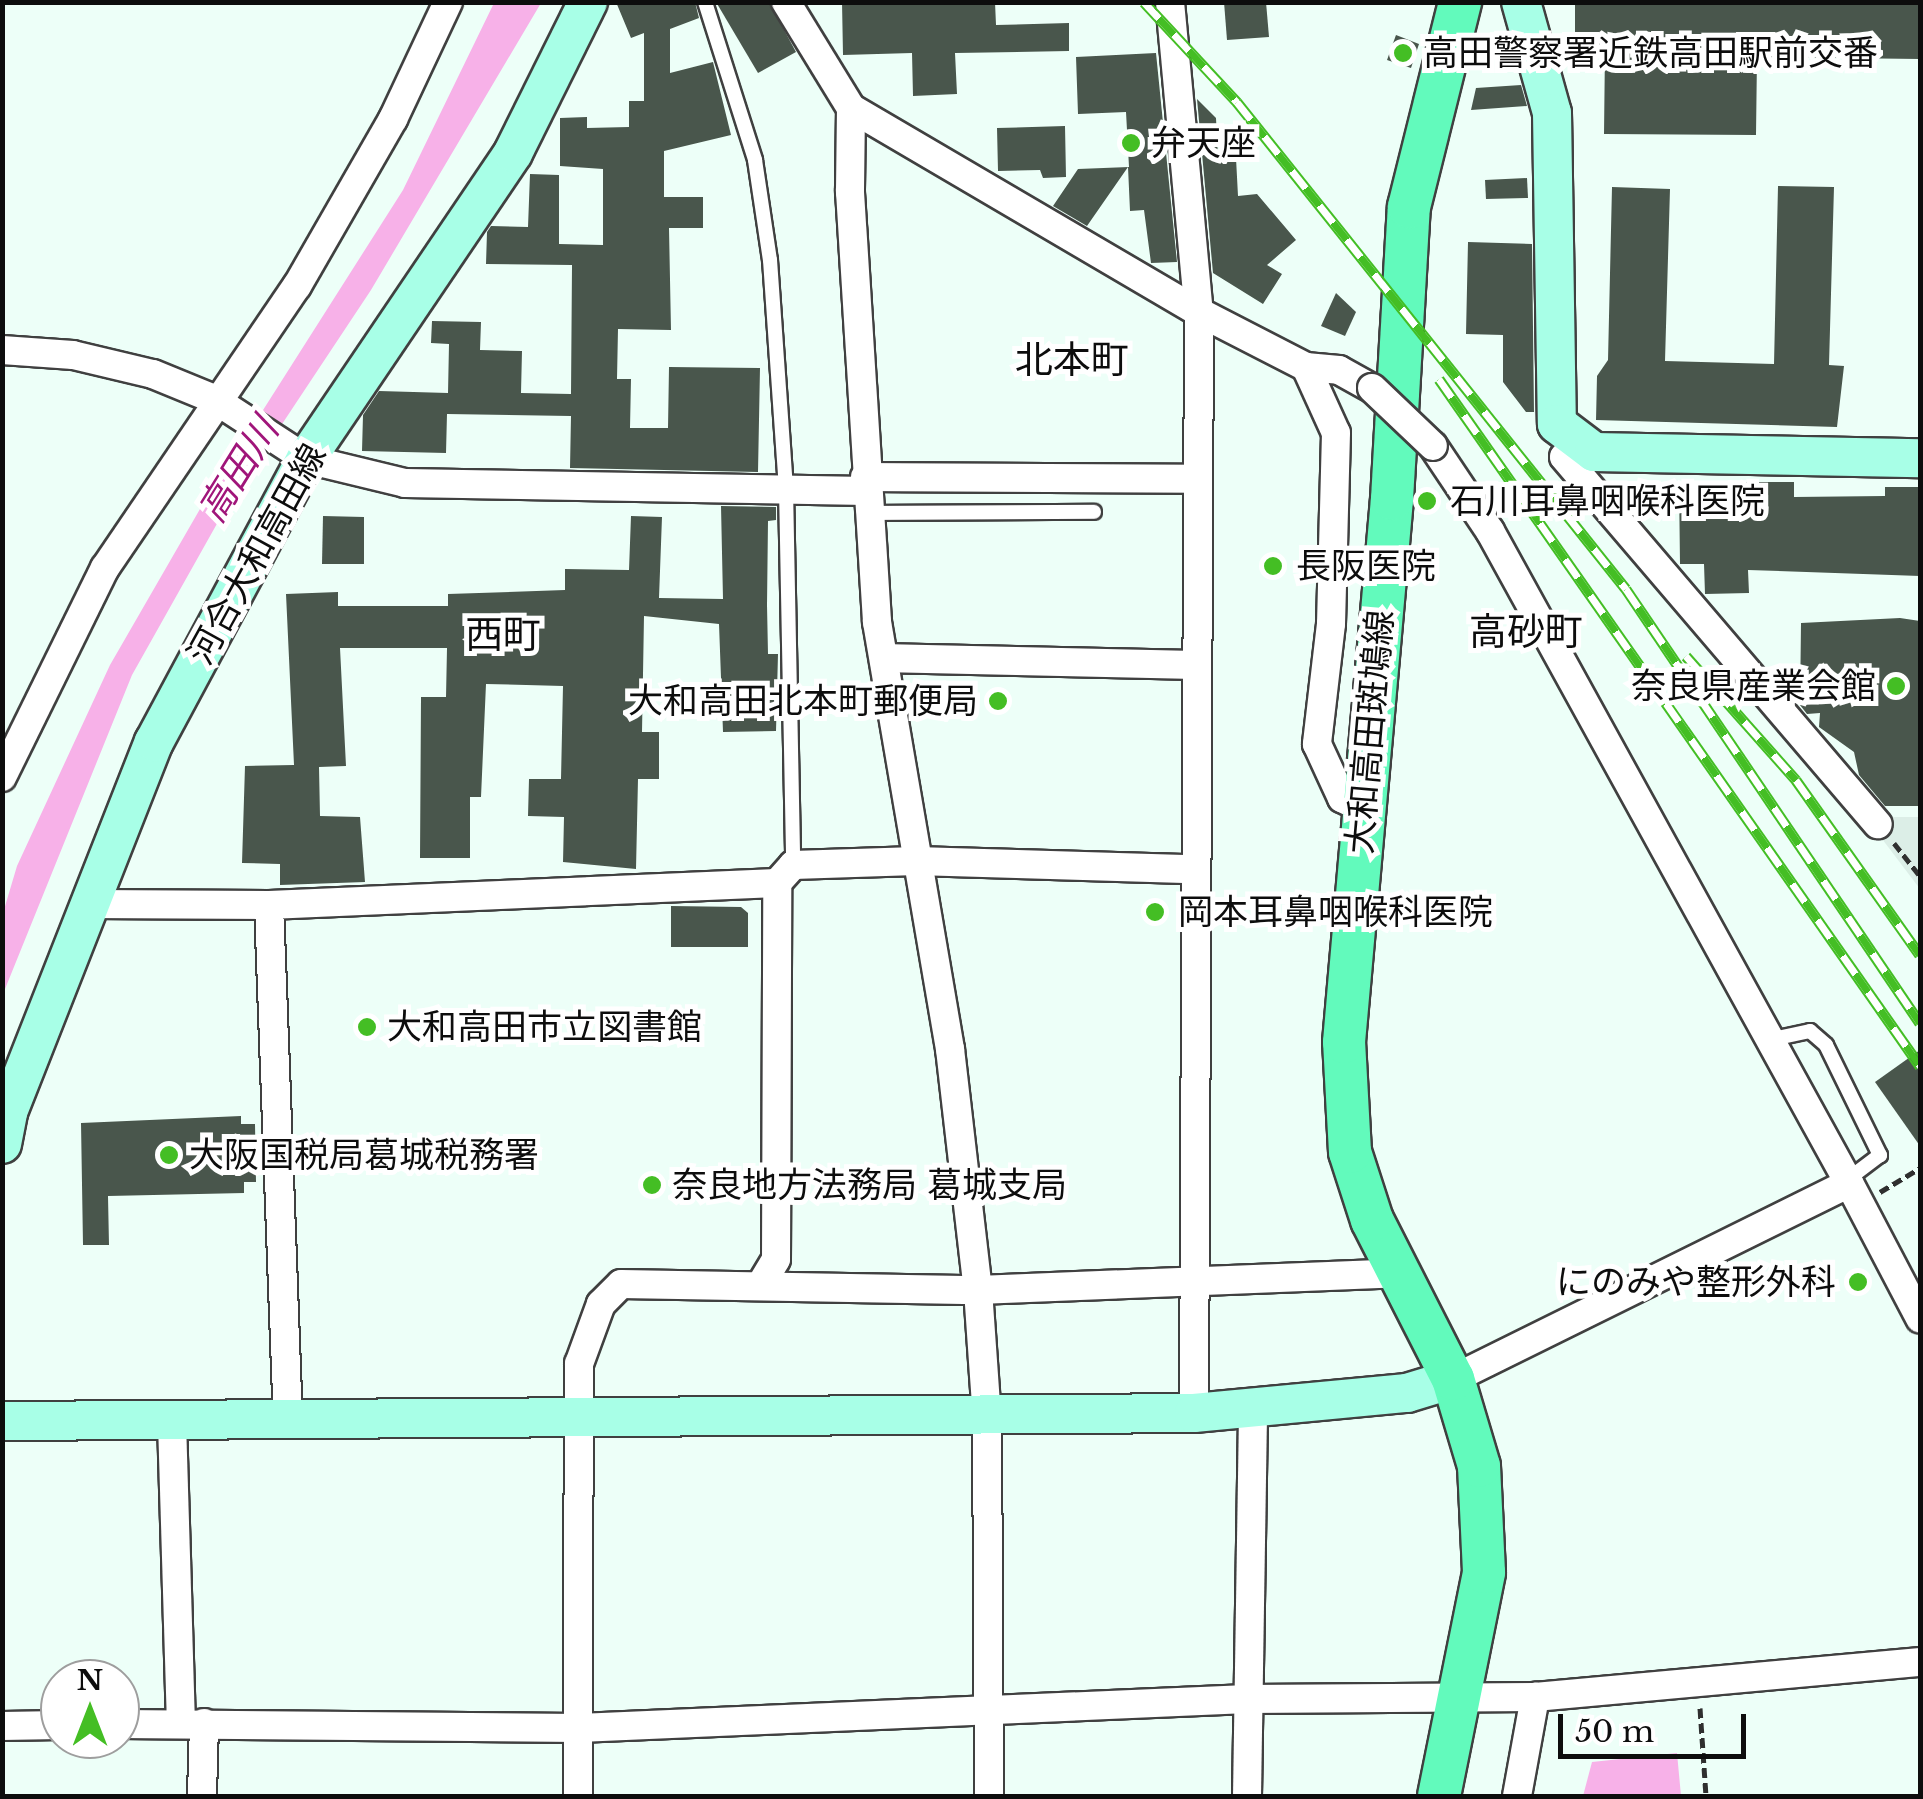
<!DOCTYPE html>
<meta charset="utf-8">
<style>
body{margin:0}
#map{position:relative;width:1923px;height:1799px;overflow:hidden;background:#edfff8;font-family:"Libre Baskerville","Noto Sans JP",serif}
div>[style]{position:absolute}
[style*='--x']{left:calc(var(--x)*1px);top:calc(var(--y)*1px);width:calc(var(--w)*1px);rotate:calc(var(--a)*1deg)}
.plaza>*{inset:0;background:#dceee7}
.water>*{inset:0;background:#f7b1e8}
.building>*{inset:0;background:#49564c}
.path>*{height:5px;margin-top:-2.5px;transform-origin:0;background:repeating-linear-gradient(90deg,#2f2f2f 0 10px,transparent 0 15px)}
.roads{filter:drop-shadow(2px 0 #404040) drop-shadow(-2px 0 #404040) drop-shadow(0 2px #404040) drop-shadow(0 -2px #404040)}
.lane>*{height:14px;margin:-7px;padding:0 7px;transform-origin:7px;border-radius:7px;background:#fff}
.street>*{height:28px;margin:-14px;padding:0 14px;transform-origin:14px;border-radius:14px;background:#fff}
.secondary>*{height:38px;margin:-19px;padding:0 19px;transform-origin:19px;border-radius:19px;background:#a8ffe7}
.primary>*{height:42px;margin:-21px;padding:0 21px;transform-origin:21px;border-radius:21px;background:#62fabc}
.rail>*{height:11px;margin-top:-5.5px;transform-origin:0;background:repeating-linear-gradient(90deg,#fff 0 22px,#44be24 0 44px);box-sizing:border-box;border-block:2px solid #44be24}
.bridges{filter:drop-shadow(2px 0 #404040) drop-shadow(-2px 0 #404040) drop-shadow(0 2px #404040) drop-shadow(0 -2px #404040)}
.street-bridge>*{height:28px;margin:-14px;padding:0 14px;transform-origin:14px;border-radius:14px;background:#fff}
.dots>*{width:28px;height:28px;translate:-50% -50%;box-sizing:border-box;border:5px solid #fff;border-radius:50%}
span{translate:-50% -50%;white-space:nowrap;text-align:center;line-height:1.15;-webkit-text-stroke:10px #fff;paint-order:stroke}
.poi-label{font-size:35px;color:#0d0d0d}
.left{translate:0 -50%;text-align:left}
.right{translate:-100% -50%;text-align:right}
.street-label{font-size:35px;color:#0d0d0d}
.neighbourhood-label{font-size:38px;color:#0d0d0d}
.water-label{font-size:38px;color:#a0157a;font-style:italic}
.frame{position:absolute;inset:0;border:5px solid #0d0d0d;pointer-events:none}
.north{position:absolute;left:40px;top:1659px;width:100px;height:100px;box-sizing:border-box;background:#fff;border:2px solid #9e9e9e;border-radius:50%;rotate:0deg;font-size:28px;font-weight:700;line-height:40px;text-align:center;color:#0d0d0d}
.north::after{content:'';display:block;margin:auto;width:35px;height:45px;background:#44be24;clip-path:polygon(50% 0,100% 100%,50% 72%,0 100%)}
.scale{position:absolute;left:1558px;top:1714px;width:188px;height:45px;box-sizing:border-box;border:5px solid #0d0d0d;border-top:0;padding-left:12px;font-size:30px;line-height:35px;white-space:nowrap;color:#0d0d0d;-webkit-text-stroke:8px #fff;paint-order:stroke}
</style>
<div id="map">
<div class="plaza">
<div style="clip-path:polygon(1888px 817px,1920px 817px,1920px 889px,1873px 827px)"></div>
</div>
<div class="water">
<div style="clip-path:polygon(494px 3px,541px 3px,371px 290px,223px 513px,132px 675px,3px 994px,3px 913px,17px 866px,110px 665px,200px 509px,403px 190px)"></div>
<div style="clip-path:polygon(1677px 1753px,1681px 1796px,1583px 1796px,1592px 1762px)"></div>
</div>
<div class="building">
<div style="clip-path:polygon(616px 2px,695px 2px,699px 18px,670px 29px,670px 73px,713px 62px,731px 135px,664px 151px,664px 197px,703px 197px,703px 228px,669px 228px,671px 330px,618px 329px,617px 379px,631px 379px,630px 428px,668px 428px,669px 367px,760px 368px,758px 472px,570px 468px,571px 416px,447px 414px,446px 453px,362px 451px,363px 415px,379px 391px,448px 393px,449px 344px,431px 343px,432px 321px,481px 322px,480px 350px,522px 351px,521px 393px,571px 394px,572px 265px,486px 264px,487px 232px,491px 226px,528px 227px,530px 174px,559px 175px,559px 244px,603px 245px,603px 169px,560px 166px,560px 118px,587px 117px,587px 128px,629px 127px,629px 101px,644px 101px,644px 33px,631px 38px)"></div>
<div style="clip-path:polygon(716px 2px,769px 2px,796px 52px,758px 73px)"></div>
<div style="clip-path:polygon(842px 2px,995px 2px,996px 25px,1069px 23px,1069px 51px,955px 53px,957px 94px,913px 96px,912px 53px,843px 55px)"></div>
<div style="clip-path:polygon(1224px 2px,1266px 2px,1269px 37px,1227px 40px)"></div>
<div style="clip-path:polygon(1575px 2px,1920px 2px,1920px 59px,1757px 57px,1756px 135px,1604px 134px,1605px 48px,1575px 47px)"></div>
<div style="clip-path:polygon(1396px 35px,1419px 44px,1411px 68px,1387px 60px)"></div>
<div style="clip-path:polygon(1156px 53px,1177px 262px,1151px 263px,1144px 210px,1130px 211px,1128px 167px,1087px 226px,1053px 206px,1078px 169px,1129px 167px,1126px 112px,1078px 114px,1076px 57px)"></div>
<div style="clip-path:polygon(1521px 85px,1527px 106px,1471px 110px,1476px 88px)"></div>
<div style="clip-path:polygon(1197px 99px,1216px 118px,1218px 159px,1236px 158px,1238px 196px,1257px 194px,1296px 240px,1267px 265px,1282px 274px,1263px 304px,1213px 273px)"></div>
<div style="clip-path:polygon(1065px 126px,1066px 177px,1043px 178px,1040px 170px,998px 171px,997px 128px)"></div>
<div style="clip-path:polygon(1527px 178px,1528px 198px,1486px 199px,1485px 180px)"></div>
<div style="clip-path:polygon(1778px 186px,1834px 187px,1829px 365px,1844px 366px,1837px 427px,1596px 420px,1597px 376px,1608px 360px,1612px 187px,1670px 189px,1665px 361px,1774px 364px)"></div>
<div style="clip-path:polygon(1468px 242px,1532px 244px,1534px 412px,1526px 412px,1503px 382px,1503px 335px,1466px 334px)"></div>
<div style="clip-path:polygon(1336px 293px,1356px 312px,1345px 336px,1321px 326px)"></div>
<div style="clip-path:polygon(1679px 482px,1794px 482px,1794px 497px,1885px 496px,1885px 487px,1920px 487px,1920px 576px,1748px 570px,1749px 593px,1705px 594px,1704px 564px,1680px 564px)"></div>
<div style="clip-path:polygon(721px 506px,776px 507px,776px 520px,768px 521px,767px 605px,768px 654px,778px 654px,776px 731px,723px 732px,719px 624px,644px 616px,642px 732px,659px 732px,659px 779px,638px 779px,636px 869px,563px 862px,564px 817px,528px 816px,529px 779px,561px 779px,563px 686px,486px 684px,481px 797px,470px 797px,470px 858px,420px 858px,421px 697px,446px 697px,447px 648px,340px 648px,346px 766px,319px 767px,320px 816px,360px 817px,365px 882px,280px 885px,280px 864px,242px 863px,245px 766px,294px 765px,286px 594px,338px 592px,338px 606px,448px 606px,448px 594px,565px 590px,565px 569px,629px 570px,631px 516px,662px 517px,659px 598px,723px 599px)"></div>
<div style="clip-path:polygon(323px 516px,364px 517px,364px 564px,322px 564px)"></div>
<div style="clip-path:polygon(1900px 618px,1920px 621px,1920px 806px,1885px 806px,1859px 775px,1854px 752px,1819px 727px,1820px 713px,1807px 714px,1800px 705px,1801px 623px)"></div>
<div style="clip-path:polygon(671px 906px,741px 907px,748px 913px,748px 947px,671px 947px)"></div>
<div style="clip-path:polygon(1920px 1050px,1920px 1146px,1875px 1082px)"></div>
<div style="clip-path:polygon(241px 1116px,241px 1124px,255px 1124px,256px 1182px,244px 1182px,244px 1193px,108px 1196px,109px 1245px,83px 1245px,81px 1123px)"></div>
</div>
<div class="path">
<div style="--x:1894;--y:843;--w:42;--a:51.8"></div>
<div style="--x:1880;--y:1192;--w:47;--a:-31"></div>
<div style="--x:1700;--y:1708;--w:88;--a:86.1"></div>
</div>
<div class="roads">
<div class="lane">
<div style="--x:705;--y:2;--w:166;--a:72.4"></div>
<div style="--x:755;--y:160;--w:101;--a:81.5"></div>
<div style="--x:770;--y:260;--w:229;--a:86"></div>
<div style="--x:786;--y:488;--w:377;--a:88.9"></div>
<div style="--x:869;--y:513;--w:225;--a:-0.3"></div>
<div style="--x:1768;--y:1040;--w:43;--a:-12.1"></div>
<div style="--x:1810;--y:1031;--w:21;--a:41"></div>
<div style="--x:1826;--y:1045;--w:123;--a:63.9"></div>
<div style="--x:1880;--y:1155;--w:41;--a:142.9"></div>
</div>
<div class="street">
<div style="--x:786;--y:2;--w:124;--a:58.5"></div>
<div style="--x:851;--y:108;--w:403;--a:30.4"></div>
<div style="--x:1199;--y:312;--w:120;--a:27.2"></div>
<div style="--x:1306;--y:367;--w:33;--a:5"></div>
<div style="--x:1339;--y:370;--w:38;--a:29"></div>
<div style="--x:1170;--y:2;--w:311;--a:84.7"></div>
<div style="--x:1199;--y:312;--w:1101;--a:90.26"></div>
<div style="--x:851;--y:108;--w:84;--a:90.7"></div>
<div style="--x:850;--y:192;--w:431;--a:86.4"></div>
<div style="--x:877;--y:622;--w:433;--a:80.3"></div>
<div style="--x:950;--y:1049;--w:243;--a:83.4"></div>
<div style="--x:978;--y:1290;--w:128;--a:86"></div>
<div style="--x:987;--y:1418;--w:378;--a:89.7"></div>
<div style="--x:2;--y:350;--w:71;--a:4"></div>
<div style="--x:73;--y:355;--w:82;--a:13.4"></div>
<div style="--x:153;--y:374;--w:66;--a:22.3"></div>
<div style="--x:214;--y:399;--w:110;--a:33.1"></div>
<div style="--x:306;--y:459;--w:102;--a:13.6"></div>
<div style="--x:405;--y:483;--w:462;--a:1"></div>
<div style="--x:1306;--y:367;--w:72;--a:65.6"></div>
<div style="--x:1336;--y:433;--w:191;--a:91.5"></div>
<div style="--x:1331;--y:624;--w:121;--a:96.7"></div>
<div style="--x:1317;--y:744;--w:60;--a:65.2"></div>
<div style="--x:1342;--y:798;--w:22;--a:27"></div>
<div style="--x:1433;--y:446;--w:102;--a:56.2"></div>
<div style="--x:1490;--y:531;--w:744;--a:61.16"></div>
<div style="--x:1594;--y:452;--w:30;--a:171"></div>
<div style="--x:1564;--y:457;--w:483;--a:49.5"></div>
<div style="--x:865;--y:477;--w:330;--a:0.3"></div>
<div style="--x:884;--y:658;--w:309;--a:1.3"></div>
<div style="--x:2;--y:777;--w:233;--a:-63.8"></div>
<div style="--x:105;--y:568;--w:341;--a:-55.8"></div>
<div style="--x:297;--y:286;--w:193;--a:-60.1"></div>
<div style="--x:393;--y:119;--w:129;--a:-64.8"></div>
<div style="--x:90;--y:904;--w:179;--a:0.3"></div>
<div style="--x:269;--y:905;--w:508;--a:-2.48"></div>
<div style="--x:269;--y:905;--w:517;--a:87.9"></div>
<div style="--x:760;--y:1286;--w:31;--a:-59"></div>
<div style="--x:776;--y:1259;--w:376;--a:-89.8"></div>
<div style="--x:777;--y:883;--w:24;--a:-48"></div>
<div style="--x:793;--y:865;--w:123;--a:-1.9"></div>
<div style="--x:916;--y:861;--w:277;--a:1.7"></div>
<div style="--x:1453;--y:1379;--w:442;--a:-26.3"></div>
<div style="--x:1849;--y:1183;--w:153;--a:62.3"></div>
<div style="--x:172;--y:1422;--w:301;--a:88.3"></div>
<div style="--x:120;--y:1724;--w:459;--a:0.5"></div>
<div style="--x:579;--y:1728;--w:669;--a:-2.49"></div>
<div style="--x:1247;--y:1699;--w:288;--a:-0.4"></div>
<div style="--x:1535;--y:1697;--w:387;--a:-5.2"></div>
<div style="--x:2;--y:1726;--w:58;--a:-1"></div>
<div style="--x:202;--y:1796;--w:73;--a:-88.4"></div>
<div style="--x:578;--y:1796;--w:432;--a:-89.9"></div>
<div style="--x:579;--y:1364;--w:64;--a:-69.9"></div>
<div style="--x:601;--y:1304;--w:28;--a:-45"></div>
<div style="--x:621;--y:1284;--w:357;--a:1"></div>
<div style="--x:978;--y:1290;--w:420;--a:-2.3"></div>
<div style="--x:1247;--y:1796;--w:387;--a:-89.1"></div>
<div style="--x:1517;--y:1796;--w:101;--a:-79.7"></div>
</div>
<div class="secondary">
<div style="--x:1521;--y:2;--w:115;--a:74.4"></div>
<div style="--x:1552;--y:113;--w:311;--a:89.1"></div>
<div style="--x:1557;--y:424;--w:46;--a:37.1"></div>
<div style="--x:1594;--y:452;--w:326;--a:1.1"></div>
<div style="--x:2;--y:1144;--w:33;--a:-79"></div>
<div style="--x:8;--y:1112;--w:398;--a:-68.5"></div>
<div style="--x:154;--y:742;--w:321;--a:-61.8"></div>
<div style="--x:306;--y:459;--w:369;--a:-55.9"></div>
<div style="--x:513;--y:153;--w:169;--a:-63.6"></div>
<div style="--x:2;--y:1421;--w:1192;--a:-0.38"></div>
<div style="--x:1194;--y:1413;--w:214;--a:-5.4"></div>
<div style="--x:1407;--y:1393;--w:48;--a:-16.9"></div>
</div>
<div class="primary">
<div style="--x:1439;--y:1796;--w:228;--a:-78.6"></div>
<div style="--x:1484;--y:1572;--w:106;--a:-92.7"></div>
<div style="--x:1479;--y:1466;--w:91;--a:-106.6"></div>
<div style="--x:1453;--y:1379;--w:178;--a:-117"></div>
<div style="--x:1372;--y:1220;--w:71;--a:-107.9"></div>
<div style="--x:1350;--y:1152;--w:110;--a:-93.1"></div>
<div style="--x:1344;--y:1042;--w:545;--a:-84.95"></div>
<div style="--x:1392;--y:499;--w:292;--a:-86.7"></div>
<div style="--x:1409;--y:207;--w:211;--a:-76"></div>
</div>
</div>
<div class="rail">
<div style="--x:1144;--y:2;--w:137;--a:47.1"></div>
<div style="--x:1237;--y:102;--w:623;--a:51.38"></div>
<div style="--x:1626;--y:589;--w:524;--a:55.89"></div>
<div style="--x:1439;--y:379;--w:839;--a:55"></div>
<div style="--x:1686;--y:656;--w:166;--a:48.4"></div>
<div style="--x:1796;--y:780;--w:214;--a:54.7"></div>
</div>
<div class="bridges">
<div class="street-bridge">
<div style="--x:1372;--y:388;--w:84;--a:43.6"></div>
</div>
</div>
<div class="dots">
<div style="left:1403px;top:53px;background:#44be24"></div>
<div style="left:1131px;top:143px;background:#44be24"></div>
<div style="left:1427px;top:501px;background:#44be24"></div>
<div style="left:1273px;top:566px;background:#44be24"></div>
<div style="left:1896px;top:686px;background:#44be24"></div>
<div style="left:998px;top:701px;background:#44be24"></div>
<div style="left:1155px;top:912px;background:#44be24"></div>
<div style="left:367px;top:1027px;background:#44be24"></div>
<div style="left:169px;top:1155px;background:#44be24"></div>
<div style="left:652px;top:1185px;background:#44be24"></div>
<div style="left:1858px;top:1282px;background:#44be24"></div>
</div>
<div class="poi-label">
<span class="left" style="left:1423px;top:53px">高田警察署近鉄高田駅前交番</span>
<span class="left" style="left:1151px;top:143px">弁天座</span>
<span class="left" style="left:1450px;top:501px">石川耳鼻咽喉科医院</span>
<span class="left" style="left:1296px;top:566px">長阪医院</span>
<span class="right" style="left:1876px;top:686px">奈良県産業会館</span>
<span class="right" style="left:978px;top:701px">大和高田北本町郵便局</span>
<span class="left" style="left:1178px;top:912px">岡本耳鼻咽喉科医院</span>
<span class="left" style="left:387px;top:1027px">大和高田市立図書館</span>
<span class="left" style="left:189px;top:1155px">大阪国税局葛城税務署</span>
<span class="left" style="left:672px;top:1185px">奈良地方法務局 葛城支局</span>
<span class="right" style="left:1836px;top:1282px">にのみや整形外科</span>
</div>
<div class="street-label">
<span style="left:257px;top:554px;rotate:-61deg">河合大和高田線</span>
<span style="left:1370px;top:732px;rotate:-85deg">大和高田斑鳩線</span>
</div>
<div class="neighbourhood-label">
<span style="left:1072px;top:360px">北本町</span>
<span style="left:1526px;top:632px">高砂町</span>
<span style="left:503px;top:635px">西町</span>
</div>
<div class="water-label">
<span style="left:238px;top:470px;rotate:-58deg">高田川</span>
</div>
<div class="frame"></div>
<div class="north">N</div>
<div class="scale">50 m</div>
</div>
